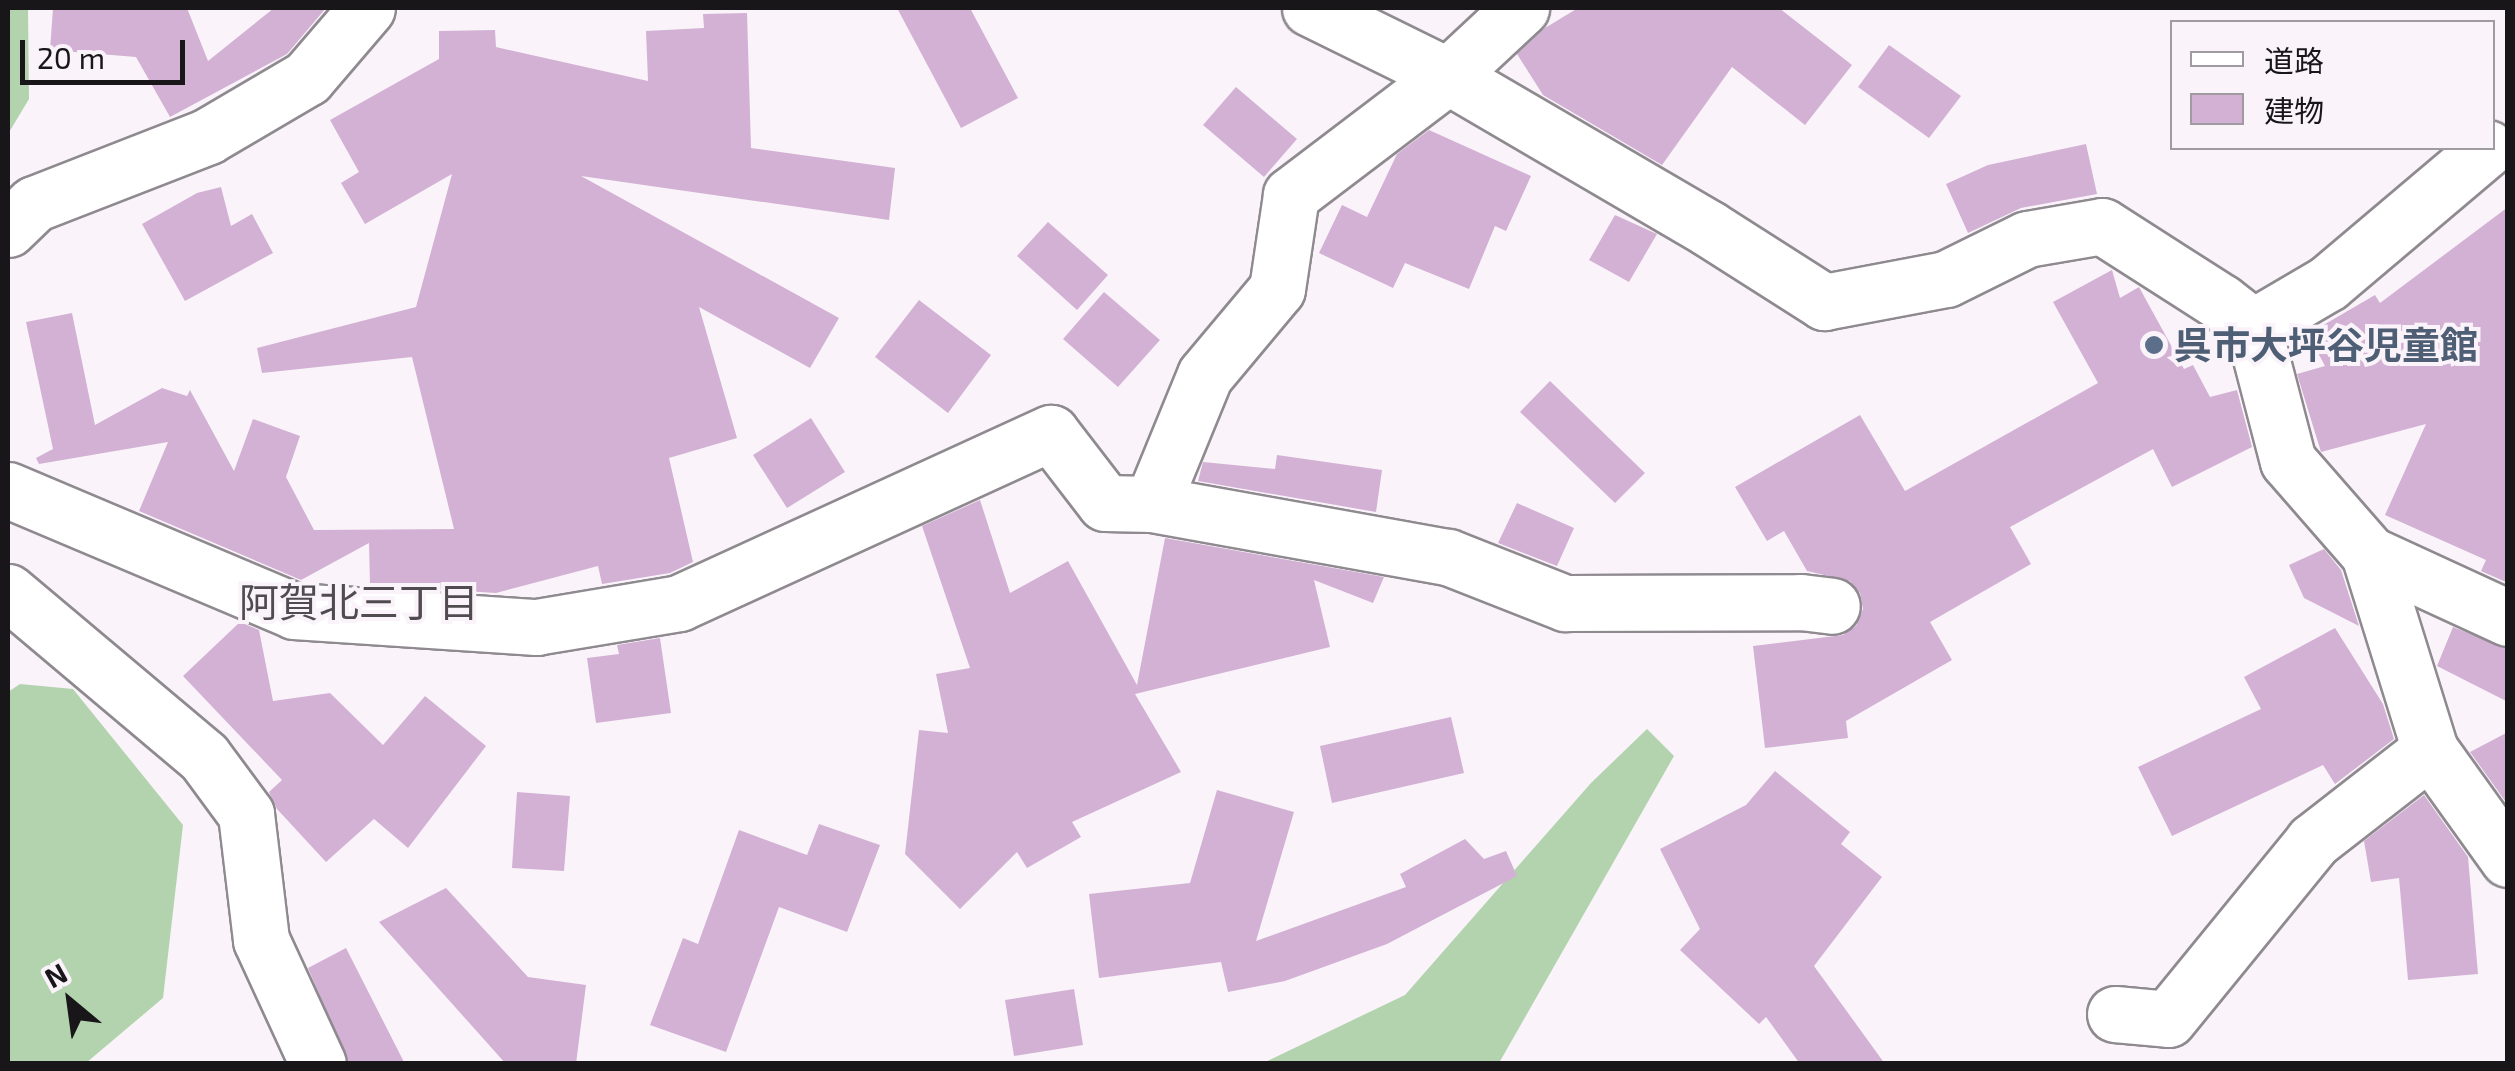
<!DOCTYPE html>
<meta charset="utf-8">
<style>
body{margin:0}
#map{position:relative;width:2515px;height:1071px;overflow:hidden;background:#faf4fa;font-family:"Exo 2","Noto Sans JP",sans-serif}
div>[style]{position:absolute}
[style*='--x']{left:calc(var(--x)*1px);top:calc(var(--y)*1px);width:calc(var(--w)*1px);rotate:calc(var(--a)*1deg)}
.forest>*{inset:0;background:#b3d3af}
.building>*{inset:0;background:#d3b1d4}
.roads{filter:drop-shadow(2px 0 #8f8a8f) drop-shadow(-2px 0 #8f8a8f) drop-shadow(0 2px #8f8a8f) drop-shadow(0 -2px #8f8a8f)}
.minor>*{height:55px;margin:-27.5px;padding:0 27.5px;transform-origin:27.5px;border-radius:27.5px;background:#fff}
.dots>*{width:28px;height:28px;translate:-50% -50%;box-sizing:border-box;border:5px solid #faf4fa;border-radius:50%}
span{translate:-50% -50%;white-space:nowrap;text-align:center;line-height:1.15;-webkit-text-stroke:8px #faf4fa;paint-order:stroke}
.service-label{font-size:38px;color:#4e5e75;font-weight:700}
.left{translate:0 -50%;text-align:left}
.neighbourhood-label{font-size:40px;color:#504b4f}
.frame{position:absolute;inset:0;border:10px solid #181618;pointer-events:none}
.legend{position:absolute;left:2170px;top:20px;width:325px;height:130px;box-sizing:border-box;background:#faf4fa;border:2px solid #a09ba0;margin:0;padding:12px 18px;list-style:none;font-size:30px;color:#181618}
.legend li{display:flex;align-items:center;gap:20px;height:50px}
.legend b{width:50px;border:2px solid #a09ba0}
.north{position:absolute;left:20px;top:951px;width:100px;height:100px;-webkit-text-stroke:8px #faf4fa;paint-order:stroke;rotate:331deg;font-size:28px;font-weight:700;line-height:40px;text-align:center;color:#181618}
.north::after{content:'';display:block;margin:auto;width:35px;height:45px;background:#181618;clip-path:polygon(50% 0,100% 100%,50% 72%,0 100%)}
.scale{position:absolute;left:20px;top:40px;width:165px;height:45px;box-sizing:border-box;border:5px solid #181618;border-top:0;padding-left:12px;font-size:30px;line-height:35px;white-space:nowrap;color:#181618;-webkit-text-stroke:8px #faf4fa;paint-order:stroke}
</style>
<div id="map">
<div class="forest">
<div style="clip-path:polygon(8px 8px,28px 8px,29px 99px,8px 134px)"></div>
<div style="clip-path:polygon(20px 684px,73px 689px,183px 825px,163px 998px,86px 1063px,8px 1063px,8px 692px)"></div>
<div style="clip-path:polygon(1647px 729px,1674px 756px,1499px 1063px,1261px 1064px,1405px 995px,1591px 783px)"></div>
</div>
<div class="building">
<div style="clip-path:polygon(53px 8px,187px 8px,208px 61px,274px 8px,326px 8px,287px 54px,170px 117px,136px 57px,50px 50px)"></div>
<div style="clip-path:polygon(897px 8px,970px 8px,1018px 98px,961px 128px)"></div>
<div style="clip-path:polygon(1578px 8px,1779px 8px,1852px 65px,1805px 125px,1732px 67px,1662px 165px,1543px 95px,1517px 54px,1545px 28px)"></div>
<div style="clip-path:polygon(747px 13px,751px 148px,895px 168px,889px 220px,581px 176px,839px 318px,810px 368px,699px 307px,737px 438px,669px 458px,693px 562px,670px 573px,602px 584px,598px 566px,496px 593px,370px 585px,369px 543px,301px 580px,139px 511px,168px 442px,39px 464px,36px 458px,53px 449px,26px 322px,72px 313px,95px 425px,162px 388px,187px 396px,190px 390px,234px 471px,253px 419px,300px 436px,286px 477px,314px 530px,454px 529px,412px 357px,262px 373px,257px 348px,416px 307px,452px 174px,365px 224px,341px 183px,359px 172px,330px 120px,439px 59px,439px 31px,495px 30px,496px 47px,648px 81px,646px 31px,704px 28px,703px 14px)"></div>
<div style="clip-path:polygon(1889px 45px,1961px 96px,1929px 138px,1858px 87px)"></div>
<div style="clip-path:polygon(1236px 87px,1297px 139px,1264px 177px,1203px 125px)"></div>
<div style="clip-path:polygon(1429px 130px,1531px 176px,1506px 231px,1495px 226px,1469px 289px,1405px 263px,1393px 288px,1319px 253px,1342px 205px,1367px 217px,1397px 154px)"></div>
<div style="clip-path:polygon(2086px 144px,2097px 194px,2021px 208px,1968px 233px,1946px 184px,1988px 165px)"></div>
<div style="clip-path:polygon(221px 187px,231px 226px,252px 214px,273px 253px,185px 301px,142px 224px,197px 193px)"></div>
<div style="clip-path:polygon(2508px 207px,2508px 583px,2481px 571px,2486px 560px,2385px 515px,2426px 424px,2321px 452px,2297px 374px,2325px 366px,2308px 334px,2375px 295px,2380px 303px)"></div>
<div style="clip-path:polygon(1615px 215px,1657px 234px,1629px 282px,1589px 260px)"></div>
<div style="clip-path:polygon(1048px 222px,1108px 275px,1077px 310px,1017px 256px)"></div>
<div style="clip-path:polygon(2112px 270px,2120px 298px,2139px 287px,2184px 369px,2193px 365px,2210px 397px,2237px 390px,2252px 447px,2172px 487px,2153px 449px,2010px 527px,2031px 564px,1930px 622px,1952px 660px,1846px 721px,1848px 738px,1765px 748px,1753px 646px,1843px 635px,1856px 626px,1863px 609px,1860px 593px,1850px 581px,1807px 571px,1784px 531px,1767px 541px,1735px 487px,1860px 415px,1905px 491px,2098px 383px,2053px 302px)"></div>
<div style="clip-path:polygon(1104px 292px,1160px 340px,1118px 387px,1063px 339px)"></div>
<div style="clip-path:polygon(919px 300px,991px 355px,948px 413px,875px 357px)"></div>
<div style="clip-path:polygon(1550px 381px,1645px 473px,1615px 503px,1520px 412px)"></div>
<div style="clip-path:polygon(811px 418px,845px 472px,787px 508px,753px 455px)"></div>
<div style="clip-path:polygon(1277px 455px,1382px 470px,1376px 512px,1198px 481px,1203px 462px,1275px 469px)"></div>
<div style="clip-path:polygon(980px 500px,1010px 593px,1068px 561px,1137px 685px,1165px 538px,1384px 577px,1373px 603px,1314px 580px,1330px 647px,1135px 694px,1181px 772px,1072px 822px,1081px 837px,1027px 868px,1017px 852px,960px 909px,905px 854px,919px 730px,948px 733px,936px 674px,970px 668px,922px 526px)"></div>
<div style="clip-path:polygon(1517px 503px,1574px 528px,1557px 566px,1498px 543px)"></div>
<div style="clip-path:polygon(2324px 549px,2341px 570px,2359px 626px,2304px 598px,2289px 565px)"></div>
<div style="clip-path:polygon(240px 622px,259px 630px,273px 701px,330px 693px,383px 745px,425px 696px,486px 746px,408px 848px,374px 819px,326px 862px,277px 809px,269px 792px,282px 780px,183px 676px)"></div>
<div style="clip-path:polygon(2453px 627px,2508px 649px,2508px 702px,2437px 666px)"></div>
<div style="clip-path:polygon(2335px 628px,2383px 704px,2394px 739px,2335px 784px,2323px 765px,2172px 836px,2138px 767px,2261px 709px,2244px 677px)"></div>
<div style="clip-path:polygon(660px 638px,671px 713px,596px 723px,587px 658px,619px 654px,617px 645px)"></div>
<div style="clip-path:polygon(1451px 717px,1464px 773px,1332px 803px,1320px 746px)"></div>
<div style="clip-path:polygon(2508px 732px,2508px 805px,2470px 752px)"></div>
<div style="clip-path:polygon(1775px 771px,1850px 832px,1841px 844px,1882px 877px,1814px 966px,1885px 1064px,1800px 1064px,1766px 1017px,1759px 1024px,1680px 950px,1700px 929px,1660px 849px,1746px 805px)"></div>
<div style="clip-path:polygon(1217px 790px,1294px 812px,1256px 941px,1406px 887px,1400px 874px,1465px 839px,1484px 859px,1506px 851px,1517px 876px,1387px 944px,1285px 981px,1228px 992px,1221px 962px,1099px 978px,1089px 894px,1190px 883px)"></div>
<div style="clip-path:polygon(517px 792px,570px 796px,564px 871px,512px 868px)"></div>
<div style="clip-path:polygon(2424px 795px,2468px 857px,2478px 974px,2408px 980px,2399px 878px,2371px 882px,2364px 841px)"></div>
<div style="clip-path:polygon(819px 824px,880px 845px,847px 932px,779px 907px,726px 1052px,650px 1025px,683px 938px,698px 944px,739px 830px,807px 855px)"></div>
<div style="clip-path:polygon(446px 888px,528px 977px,586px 985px,576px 1064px,506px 1064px,379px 922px)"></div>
<div style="clip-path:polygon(346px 948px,405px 1064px,349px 1064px,308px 968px)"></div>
<div style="clip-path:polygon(1074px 989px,1083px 1045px,1014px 1056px,1005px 1000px)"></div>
</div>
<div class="roads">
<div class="minor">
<div style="--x:1310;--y:8;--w:154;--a:26.2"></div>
<div style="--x:1448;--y:76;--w:301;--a:30.3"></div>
<div style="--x:1708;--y:228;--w:138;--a:32.5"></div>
<div style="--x:1824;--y:302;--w:124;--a:-10.7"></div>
<div style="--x:1946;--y:279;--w:90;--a:-26.3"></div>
<div style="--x:2027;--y:239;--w:76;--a:-9.8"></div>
<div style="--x:2102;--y:226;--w:141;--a:32.6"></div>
<div style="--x:2221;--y:302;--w:41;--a:38"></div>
<div style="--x:2253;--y:327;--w:138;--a:75.4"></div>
<div style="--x:2288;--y:461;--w:123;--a:48.9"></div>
<div style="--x:2369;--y:554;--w:205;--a:72.7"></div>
<div style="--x:2430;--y:750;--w:134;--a:54.4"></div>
<div style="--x:8;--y:229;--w:36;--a:-44"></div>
<div style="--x:34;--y:204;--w:187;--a:-21.3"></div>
<div style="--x:208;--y:136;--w:115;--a:-30.4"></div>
<div style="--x:307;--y:78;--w:92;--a:-49.4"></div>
<div style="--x:2253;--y:327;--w:87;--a:-30.4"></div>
<div style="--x:2328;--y:283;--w:209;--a:-40.2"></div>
<div style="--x:8;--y:490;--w:311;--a:22.9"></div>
<div style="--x:294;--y:611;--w:243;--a:3.8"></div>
<div style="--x:536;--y:627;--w:145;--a:-9.5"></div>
<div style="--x:679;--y:603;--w:409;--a:-24.6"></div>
<div style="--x:1051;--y:433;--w:88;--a:52.4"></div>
<div style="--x:1105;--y:503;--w:47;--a:1.2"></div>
<div style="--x:1152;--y:504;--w:139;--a:-67.7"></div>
<div style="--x:1205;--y:375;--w:112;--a:-50.1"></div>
<div style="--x:1277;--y:289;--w:95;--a:-81.5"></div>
<div style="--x:1291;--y:195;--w:197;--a:-37.2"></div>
<div style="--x:1448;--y:76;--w:100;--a:-43"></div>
<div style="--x:1152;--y:504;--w:301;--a:10.2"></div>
<div style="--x:1448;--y:557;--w:126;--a:21.5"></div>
<div style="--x:1565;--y:603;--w:236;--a:-0.2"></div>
<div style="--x:1801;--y:602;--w:31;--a:7"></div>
<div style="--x:2369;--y:554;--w:153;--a:24.7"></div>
<div style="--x:8;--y:592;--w:256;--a:40.1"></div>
<div style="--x:204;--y:757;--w:71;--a:53.6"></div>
<div style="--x:246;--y:814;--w:127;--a:83.2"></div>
<div style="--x:261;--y:940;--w:136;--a:65.3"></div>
<div style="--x:2115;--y:1014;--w:53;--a:5.4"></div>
<div style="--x:2168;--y:1019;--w:230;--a:-50.8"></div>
<div style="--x:2313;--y:841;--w:148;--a:-37.9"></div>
</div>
</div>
<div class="dots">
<div style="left:2154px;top:345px;background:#5c6f8a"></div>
</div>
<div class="service-label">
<span class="left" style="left:2174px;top:345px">呉市大坪谷児童館</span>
</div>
<div class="neighbourhood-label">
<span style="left:359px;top:601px">阿賀北三丁目</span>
</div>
<div class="frame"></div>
<ul class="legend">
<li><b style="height:12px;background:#fff"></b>道路</li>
<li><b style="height:28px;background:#d3b1d4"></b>建物</li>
</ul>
<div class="north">N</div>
<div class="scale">20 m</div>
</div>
